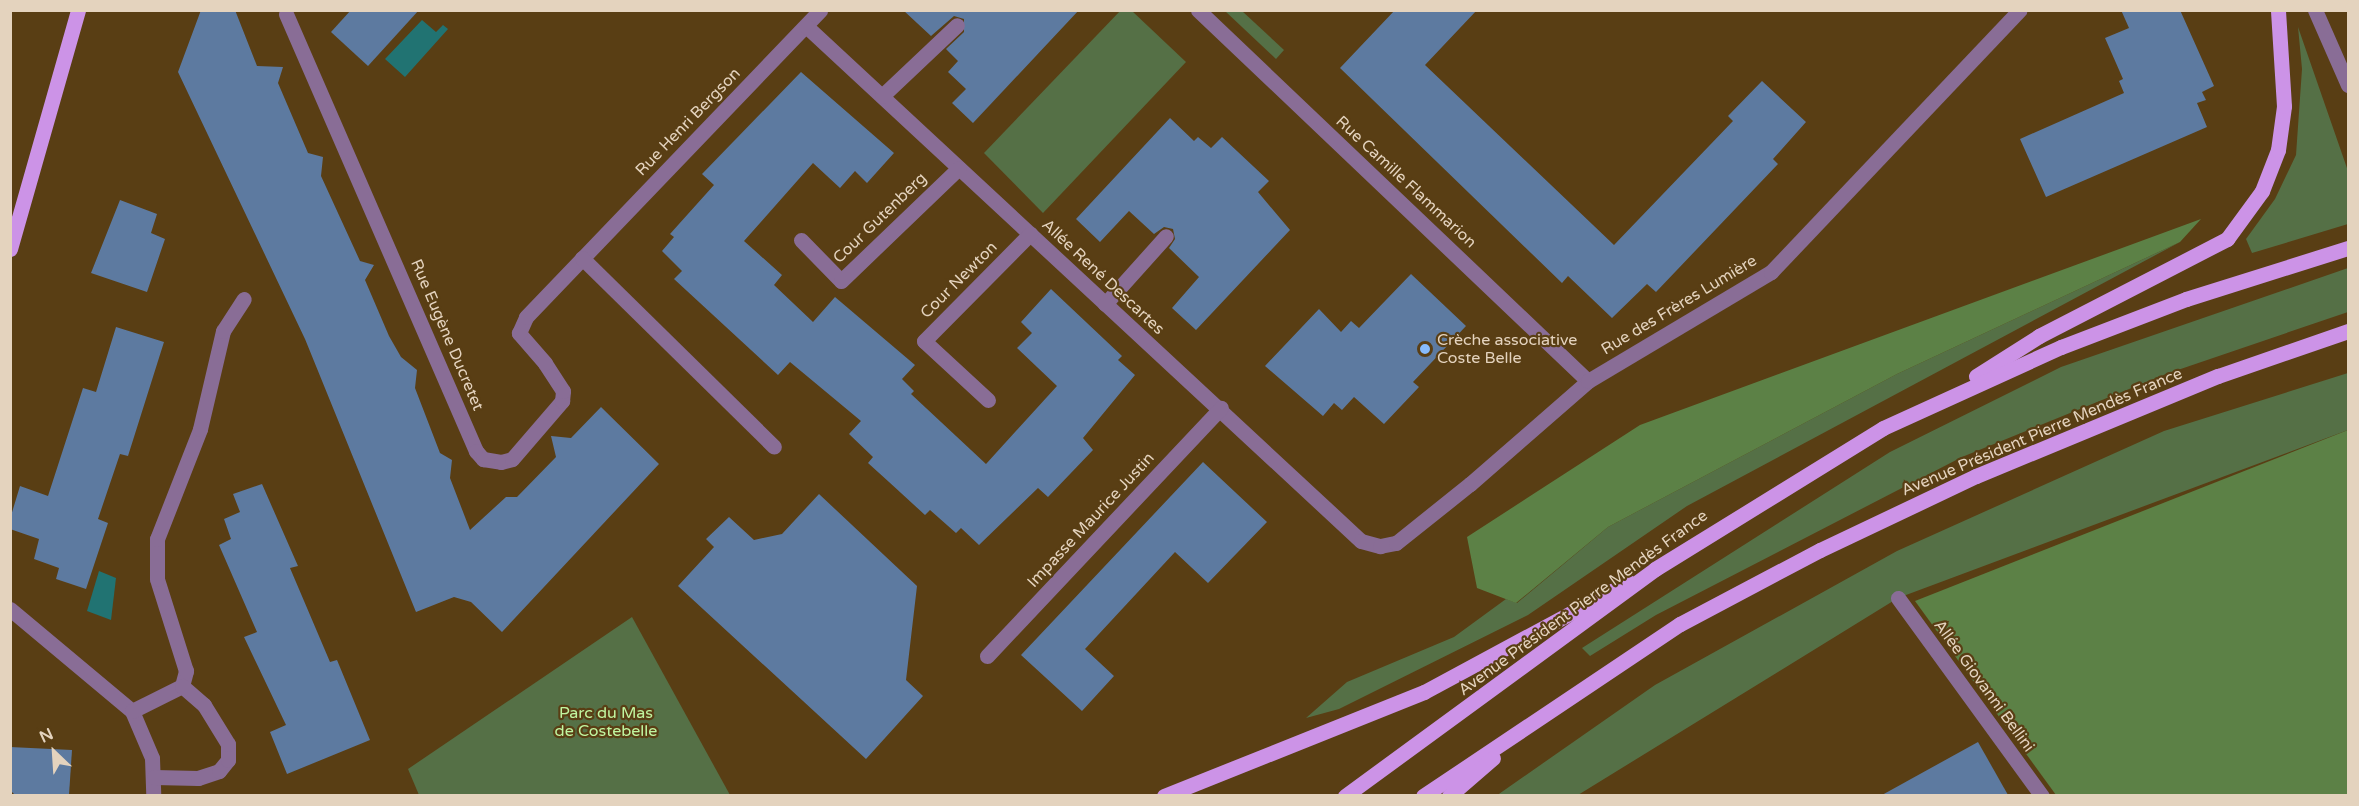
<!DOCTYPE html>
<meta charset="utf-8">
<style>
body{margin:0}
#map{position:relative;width:2359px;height:806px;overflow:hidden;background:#593e14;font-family:"Varela Round",sans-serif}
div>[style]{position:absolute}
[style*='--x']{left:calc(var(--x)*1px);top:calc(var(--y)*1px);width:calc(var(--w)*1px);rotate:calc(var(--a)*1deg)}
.green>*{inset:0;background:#557046}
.forest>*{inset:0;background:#5c8146}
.water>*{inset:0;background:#217372}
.building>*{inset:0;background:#5d7aa0}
.minor>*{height:15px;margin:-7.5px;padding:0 7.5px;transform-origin:7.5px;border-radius:7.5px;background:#896d96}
.major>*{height:15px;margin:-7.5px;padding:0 7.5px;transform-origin:7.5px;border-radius:7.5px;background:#cc93e7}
.dots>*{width:16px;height:16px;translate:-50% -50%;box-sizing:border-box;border:3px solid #593e14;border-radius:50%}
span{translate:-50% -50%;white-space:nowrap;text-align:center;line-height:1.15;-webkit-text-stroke:4.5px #593e14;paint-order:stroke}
.street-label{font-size:16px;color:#e4d3be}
.poi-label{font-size:16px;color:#e4d3be}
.left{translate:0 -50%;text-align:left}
.park-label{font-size:16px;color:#c0f6a1}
.frame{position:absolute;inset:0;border:12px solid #e4d3be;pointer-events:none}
.north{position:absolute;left:24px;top:722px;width:60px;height:60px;-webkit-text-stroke:4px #593e14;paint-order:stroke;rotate:335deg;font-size:16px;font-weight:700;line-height:24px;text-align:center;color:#e4d3be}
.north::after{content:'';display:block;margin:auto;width:21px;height:27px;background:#e4d3be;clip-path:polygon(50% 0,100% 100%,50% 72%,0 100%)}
</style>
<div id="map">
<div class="green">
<div style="clip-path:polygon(1121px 10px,1132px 11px,1186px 62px,1043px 213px,984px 153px)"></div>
<div style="clip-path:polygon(1225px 11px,1242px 11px,1284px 50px,1276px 59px)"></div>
<div style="clip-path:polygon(2298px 27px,2348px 171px,2348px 224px,2252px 253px,2246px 239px,2275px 199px,2296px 155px,2302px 69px)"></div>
<div style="clip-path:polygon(2180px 242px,1687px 506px,1528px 615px,1339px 709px,1306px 718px,1347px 682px,1454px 637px,1506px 599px,1517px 603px,1608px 527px,1897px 374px)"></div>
<div style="clip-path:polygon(2348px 268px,2348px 312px,2166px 374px,1962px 457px,1656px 615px,1590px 656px,1582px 648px,1890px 452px,2061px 367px)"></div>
<div style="clip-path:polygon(2348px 373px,2348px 430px,1898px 598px,1578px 795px,1496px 796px,1655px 685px,1897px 551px,2164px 431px)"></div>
<div style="clip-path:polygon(632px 617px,730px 795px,419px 795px,408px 769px)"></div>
</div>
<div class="forest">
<div style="clip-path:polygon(2201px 219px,2180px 242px,1897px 374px,1608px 527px,1516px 603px,1477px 588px,1467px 537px,1640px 425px)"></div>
<div style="clip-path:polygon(2348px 430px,2348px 795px,2056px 795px,1915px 601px)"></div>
</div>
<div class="water">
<div style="clip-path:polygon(422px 20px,436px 32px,443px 25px,448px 29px,405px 77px,385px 59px)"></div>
<div style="clip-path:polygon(99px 571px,116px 578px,111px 620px,87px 611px)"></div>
</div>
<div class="building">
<div style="clip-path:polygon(201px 10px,235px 10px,257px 66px,283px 67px,278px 83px,308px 153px,323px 157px,321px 176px,360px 261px,374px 265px,365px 280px,389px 336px,401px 357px,417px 370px,415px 388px,440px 453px,452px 460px,450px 478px,470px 530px,506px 497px,517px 497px,556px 457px,551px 436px,571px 438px,601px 407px,659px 464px,502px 632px,471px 602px,454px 597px,416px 612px,305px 339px,178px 72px)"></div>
<div style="clip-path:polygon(351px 10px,419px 10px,368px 66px,331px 32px)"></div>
<div style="clip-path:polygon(903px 10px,1079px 10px,973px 123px,952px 103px,966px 89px,948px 72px,958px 61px,946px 49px,964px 32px,964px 19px,954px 16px,931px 36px)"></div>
<div style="clip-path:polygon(1395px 10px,1477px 10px,1425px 65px,1614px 245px,1733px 121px,1728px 116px,1762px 81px,1806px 122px,1773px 159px,1778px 164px,1656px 292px,1647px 284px,1612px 318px,1568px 276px,1562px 283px,1340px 68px)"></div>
<div style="clip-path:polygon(2121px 10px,2180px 10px,2214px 86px,2202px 92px,2206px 100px,2197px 103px,2207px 127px,2046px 197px,2020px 139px,2124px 93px,2119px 81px,2123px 79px,2105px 38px,2129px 28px)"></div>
<div style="clip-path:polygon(801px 72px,894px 153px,867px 183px,855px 171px,840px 188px,813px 163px,744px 241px,782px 275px,774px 285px,813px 322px,835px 297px,915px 365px,902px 379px,914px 391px,911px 394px,986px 464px,1057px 386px,1017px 348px,1032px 333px,1021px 322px,1051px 289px,1122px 356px,1118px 360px,1135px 375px,1083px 438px,1093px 450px,1048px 497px,1038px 488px,979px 545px,961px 528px,956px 533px,930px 510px,925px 515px,889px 482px,868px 463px,873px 457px,849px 434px,861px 421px,790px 362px,778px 375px,674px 279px,682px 271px,662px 251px,674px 237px,670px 234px,714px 185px,702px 174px)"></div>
<div style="clip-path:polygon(1170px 118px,1194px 141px,1198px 137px,1211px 148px,1222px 137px,1269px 181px,1258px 192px,1290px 230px,1196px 330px,1172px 308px,1199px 277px,1169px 248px,1175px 239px,1173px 229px,1164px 227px,1154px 234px,1129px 211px,1100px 242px,1076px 219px)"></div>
<div style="clip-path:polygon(120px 200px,157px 214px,151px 233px,165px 239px,147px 292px,91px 273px)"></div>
<div style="clip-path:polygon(1411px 274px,1466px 326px,1413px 382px,1419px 387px,1384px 424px,1354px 397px,1342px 410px,1334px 403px,1323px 416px,1265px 366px,1319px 309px,1341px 332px,1351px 321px,1359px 328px)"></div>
<div style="clip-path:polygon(116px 327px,164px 342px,128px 456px,120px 454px,98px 519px,108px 523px,86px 589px,56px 579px,59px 568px,34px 559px,39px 539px,10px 529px,10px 519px,20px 486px,48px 496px,83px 388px,96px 392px)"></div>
<div style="clip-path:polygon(1203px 462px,1267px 522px,1208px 583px,1175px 552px,1085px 649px,1114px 676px,1082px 711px,1021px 655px)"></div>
<div style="clip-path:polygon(262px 484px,298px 566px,290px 568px,330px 662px,337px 660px,370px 740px,287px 774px,270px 732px,286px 725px,244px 637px,257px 632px,219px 545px,231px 539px,224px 519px,240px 512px,233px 494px)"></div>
<div style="clip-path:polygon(819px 494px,917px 586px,906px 680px,923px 696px,866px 759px,678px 586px,714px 547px,706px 539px,729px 517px,754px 540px,782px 534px)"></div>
<div style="clip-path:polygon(1978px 742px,2008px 795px,1882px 795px,1949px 758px)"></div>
<div style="clip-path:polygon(10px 747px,72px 750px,69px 795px,15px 795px,10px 790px)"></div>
</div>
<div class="minor">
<div style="--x:1198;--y:10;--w:538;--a:43.57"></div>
<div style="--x:2315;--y:10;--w:82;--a:66.3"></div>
<div style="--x:286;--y:14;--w:477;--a:66.5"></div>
<div style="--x:476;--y:451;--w:11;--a:49"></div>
<div style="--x:483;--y:459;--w:18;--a:9"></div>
<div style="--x:501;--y:462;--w:11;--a:-15"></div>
<div style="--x:512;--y:459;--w:77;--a:-49.2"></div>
<div style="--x:562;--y:401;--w:10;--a:-84"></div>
<div style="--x:563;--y:391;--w:33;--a:-123"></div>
<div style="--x:545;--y:363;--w:40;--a:-131"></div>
<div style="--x:519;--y:333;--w:17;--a:-66"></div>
<div style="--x:526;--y:317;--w:425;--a:-46.2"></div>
<div style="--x:806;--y:26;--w:757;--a:42.86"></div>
<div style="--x:1361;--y:541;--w:20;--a:15"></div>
<div style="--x:1380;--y:546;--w:16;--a:-11"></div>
<div style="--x:1396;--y:543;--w:95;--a:-38.6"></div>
<div style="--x:1470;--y:484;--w:157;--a:-41.1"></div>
<div style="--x:1588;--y:381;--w:213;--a:-30.8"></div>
<div style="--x:1771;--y:272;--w:361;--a:-46.5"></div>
<div style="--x:882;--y:96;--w:103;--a:-43.4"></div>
<div style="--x:801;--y:240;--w:57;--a:45.7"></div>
<div style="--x:841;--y:281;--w:163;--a:-43.8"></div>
<div style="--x:582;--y:258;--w:269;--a:44.5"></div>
<div style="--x:1105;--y:304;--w:91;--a:-48.1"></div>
<div style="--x:988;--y:400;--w:87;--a:-137.3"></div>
<div style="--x:924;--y:341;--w:151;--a:-45.3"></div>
<div style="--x:1898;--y:598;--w:245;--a:54"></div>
<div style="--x:10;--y:609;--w:159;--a:39.9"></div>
<div style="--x:132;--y:711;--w:51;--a:66.9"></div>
<div style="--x:152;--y:758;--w:38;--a:88"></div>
<div style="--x:987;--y:656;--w:341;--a:-46.7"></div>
<div style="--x:132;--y:711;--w:56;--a:-26.6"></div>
<div style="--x:182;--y:686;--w:16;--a:-75"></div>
<div style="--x:186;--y:671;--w:96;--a:-107.5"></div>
<div style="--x:157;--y:579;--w:40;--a:-90"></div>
<div style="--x:157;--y:539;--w:118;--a:-68.6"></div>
<div style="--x:200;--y:429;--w:101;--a:-76.8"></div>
<div style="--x:223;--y:331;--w:38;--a:-57"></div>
<div style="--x:154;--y:777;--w:44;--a:1.3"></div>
<div style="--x:198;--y:778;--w:22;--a:-18"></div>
<div style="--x:219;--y:771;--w:14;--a:-51"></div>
<div style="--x:228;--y:760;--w:16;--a:-90"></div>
<div style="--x:228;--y:744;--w:46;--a:-121.6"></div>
<div style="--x:204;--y:705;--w:29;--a:-139"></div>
</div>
<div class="major">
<div style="--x:10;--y:249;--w:248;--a:-74.1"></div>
<div style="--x:1976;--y:376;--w:75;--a:-32.4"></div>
<div style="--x:2039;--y:336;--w:212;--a:-27.3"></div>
<div style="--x:2227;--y:239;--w:59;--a:-53.9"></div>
<div style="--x:2262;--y:191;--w:44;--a:-68.7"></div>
<div style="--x:2278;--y:150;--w:44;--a:-82.2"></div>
<div style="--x:2284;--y:106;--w:96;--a:-93.6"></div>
<div style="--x:1164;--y:796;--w:280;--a:-21.8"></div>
<div style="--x:1424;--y:692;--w:232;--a:-28.3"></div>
<div style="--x:1345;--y:796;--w:384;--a:-36.2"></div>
<div style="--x:1655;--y:569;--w:268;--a:-31.7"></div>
<div style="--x:1883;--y:428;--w:196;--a:-24.5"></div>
<div style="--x:2061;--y:347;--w:134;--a:-21"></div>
<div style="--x:2186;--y:299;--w:170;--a:-17.5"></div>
<div style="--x:1423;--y:796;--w:309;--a:-33.8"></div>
<div style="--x:1680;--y:624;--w:158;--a:-27.9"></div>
<div style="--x:1820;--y:550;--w:173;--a:-25.4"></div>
<div style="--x:1976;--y:476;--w:262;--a:-22.5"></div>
<div style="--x:2218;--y:376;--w:138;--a:-19.1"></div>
<div style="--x:1449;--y:796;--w:58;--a:-40.8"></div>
</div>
<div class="dots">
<div style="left:1425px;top:349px;background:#87bbfb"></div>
</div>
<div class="street-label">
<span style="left:688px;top:122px;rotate:-46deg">Rue Henri Bergson</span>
<span style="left:1406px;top:182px;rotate:43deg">Rue Camille Flammarion</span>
<span style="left:880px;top:218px;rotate:-44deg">Cour Gutenberg</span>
<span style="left:1103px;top:277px;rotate:43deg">Allée René Descartes</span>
<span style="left:959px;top:280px;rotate:-45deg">Cour Newton</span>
<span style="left:1679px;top:305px;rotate:-31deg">Rue des Frères Lumière</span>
<span style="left:447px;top:335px;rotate:67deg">Rue Eugène Ducretet</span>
<span style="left:2042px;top:432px;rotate:-23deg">Avenue Président Pierre Mendès France</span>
<span style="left:1091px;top:520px;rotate:-47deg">Impasse Maurice Justin</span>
<span style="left:1583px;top:603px;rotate:-36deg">Avenue Président Pierre Mendès France</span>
<span style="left:1984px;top:686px;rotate:54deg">Allée Giovanni Bellini</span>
</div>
<div class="poi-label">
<span class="left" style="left:1437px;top:349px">Crèche associative<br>Coste Belle</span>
</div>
<div class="park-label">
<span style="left:606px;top:722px">Parc du Mas<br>de Costebelle</span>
</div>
<div class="frame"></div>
<div class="north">N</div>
</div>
